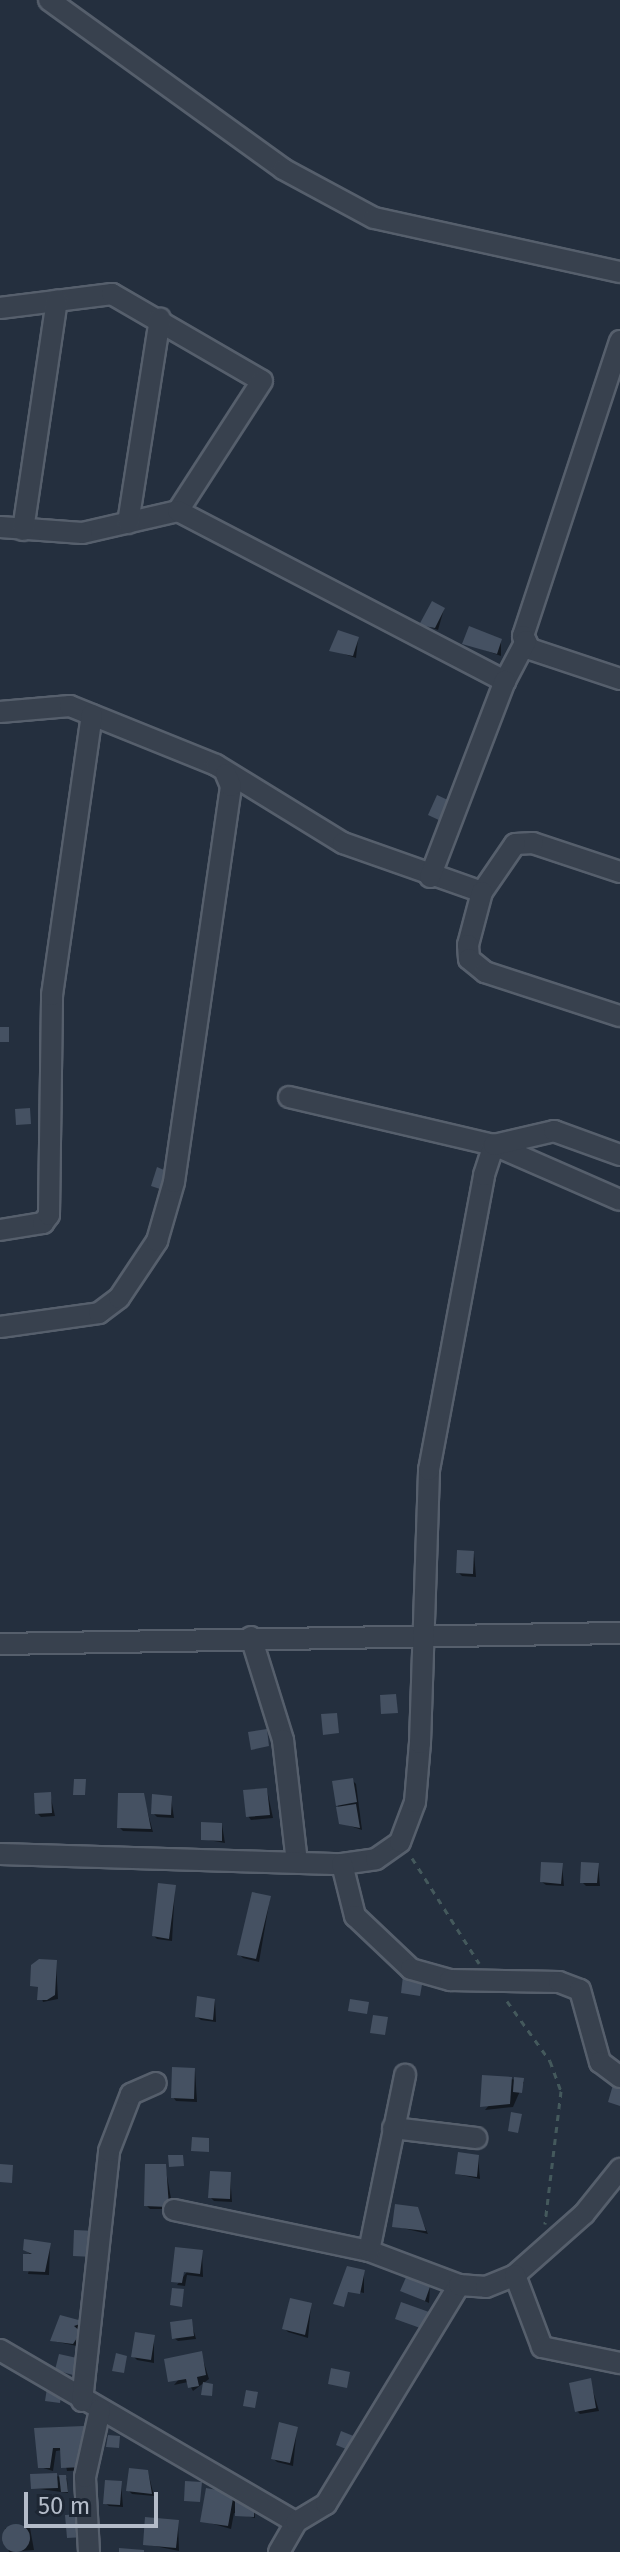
<!DOCTYPE html>
<style>
body{margin:0}
#map{position:relative;width:620px;height:2552px;overflow:hidden;background:#242f3e;font-family:"Fira Sans",sans-serif}
div>[style]{position:absolute}
[style*='--x']{left:calc(var(--x)*1px);top:calc(var(--y)*1px);width:calc(var(--w)*1px);rotate:calc(var(--a)*1deg)}
.shadow>*{inset:0;background:#0007}
.building>*{inset:0;background:#455162}
.round{border-radius:50%}
.path>*{height:3px;margin-top:-1.5px;transform-origin:0;background:repeating-linear-gradient(90deg,#44595c 0 6px,transparent 0 12px)}
.roads{filter:drop-shadow(2px 0 #565f6c) drop-shadow(-2px 0 #565f6c) drop-shadow(0 2px #565f6c) drop-shadow(0 -2px #565f6c)}
.minor>*{height:20px;margin:-10px;padding:0 10px;transform-origin:10px;border-radius:10px;background:#38414e}
span{translate:-50% -50%;white-space:nowrap;text-align:center;line-height:1.15;-webkit-text-stroke:7px #1d2633;paint-order:stroke}
.scale{position:absolute;left:24px;top:2492px;width:134px;height:36px;box-sizing:border-box;border:4px solid #b4bcc9;border-top:0;padding-left:10px;font-size:24px;line-height:28px;white-space:nowrap;color:#b4bcc9;-webkit-text-stroke:6px #1d2633;paint-order:stroke}
</style>
<div id="map">
<div class="shadow">
<div style="clip-path:polygon(444px 609px,438px 630px,422px 624px)"></div>
<div style="clip-path:polygon(358px 639px,356px 658px,332px 650px)"></div>
<div style="clip-path:polygon(501px 641px,501px 656px,465px 643px)"></div>
<div style="clip-path:polygon(474px 1553px,476px 1577px,462px 1576px,458px 1572px)"></div>
<div style="clip-path:polygon(352px 1780px,356px 1784px,362px 1830px,341px 1823px,334px 1783px)"></div>
<div style="clip-path:polygon(267px 1790px,273px 1818px,251px 1820px,248px 1816px)"></div>
<div style="clip-path:polygon(50px 1794px,55px 1816px,41px 1817px,37px 1813px)"></div>
<div style="clip-path:polygon(143px 1795px,153px 1832px,123px 1831px,119px 1827px)"></div>
<div style="clip-path:polygon(171px 1798px,174px 1818px,157px 1817px,153px 1813px)"></div>
<div style="clip-path:polygon(222px 1825px,225px 1843px,203px 1839px)"></div>
<div style="clip-path:polygon(562px 1865px,564px 1886px,546px 1885px,542px 1882px)"></div>
<div style="clip-path:polygon(598px 1865px,600px 1886px,586px 1886px,582px 1882px)"></div>
<div style="clip-path:polygon(175px 1887px,172px 1941px,157px 1939px,154px 1936px)"></div>
<div style="clip-path:polygon(270px 1898px,259px 1962px,243px 1958px,239px 1954px)"></div>
<div style="clip-path:polygon(56px 1962px,58px 1999px,43px 2002px,33px 1967px)"></div>
<div style="clip-path:polygon(215px 2000px,216px 2022px,201px 2020px,197px 2017px)"></div>
<div style="clip-path:polygon(195px 2070px,197px 2102px,176px 2101px,173px 2097px)"></div>
<div style="clip-path:polygon(511px 2079px,524px 2082px,513px 2107px,485px 2110px)"></div>
<div style="clip-path:polygon(478px 2157px,480px 2179px,457px 2174px)"></div>
<div style="clip-path:polygon(165px 2166px,173px 2209px,150px 2209px,146px 2205px)"></div>
<div style="clip-path:polygon(230px 2174px,232px 2202px,214px 2201px,210px 2197px)"></div>
<div style="clip-path:polygon(417px 2209px,428px 2234px,394px 2226px)"></div>
<div style="clip-path:polygon(50px 2245px,49px 2275px,28px 2274px,32px 2256px,25px 2249px)"></div>
<div style="clip-path:polygon(202px 2252px,203px 2277px,187px 2275px,185px 2286px,177px 2285px)"></div>
<div style="clip-path:polygon(364px 2272px,364px 2293px,345px 2289px)"></div>
<div style="clip-path:polygon(430px 2286px,429px 2303px,403px 2291px)"></div>
<div style="clip-path:polygon(311px 2305px,308px 2338px,288px 2332px,285px 2329px)"></div>
<div style="clip-path:polygon(61px 2318px,87px 2326px,76px 2330px,83px 2337px,77px 2346px,53px 2341px)"></div>
<div style="clip-path:polygon(191px 2321px,196px 2339px,178px 2341px,174px 2338px)"></div>
<div style="clip-path:polygon(154px 2337px,154px 2363px,137px 2360px,133px 2356px)"></div>
<div style="clip-path:polygon(201px 2353px,209px 2379px,193px 2391px,188px 2382px,174px 2385px)"></div>
<div style="clip-path:polygon(590px 2381px,599px 2411px,580px 2414px,577px 2411px)"></div>
<div style="clip-path:polygon(83px 2428px,88px 2470px,67px 2471px,63px 2450px,56px 2451px,53px 2471px,40px 2467px,37px 2430px)"></div>
<div style="clip-path:polygon(297px 2428px,293px 2466px,277px 2462px,274px 2459px)"></div>
<div style="clip-path:polygon(148px 2472px,154px 2496px,132px 2494px,128px 2490px)"></div>
<div style="clip-path:polygon(56px 2476px,67px 2478px,68px 2493px,33px 2488px)"></div>
<div style="clip-path:polygon(121px 2483px,123px 2507px,109px 2506px,105px 2503px)"></div>
<div style="clip-path:polygon(233px 2495px,236px 2502px,255px 2504px,255px 2518px,234px 2513px,231px 2529px,203px 2521px)"></div>
<div style="clip-path:polygon(178px 2522px,179px 2551px,145px 2544px)"></div>
<div style="clip-path:polygon(5px 2528px,30px 2528px,34px 2550px,9px 2552px)"></div>
</div>
<div class="building">
<div style="clip-path:polygon(432px 601px,445px 608px,435px 628px,419px 625px)"></div>
<div style="clip-path:polygon(469px 626px,502px 639px,497px 654px,462px 644px)"></div>
<div style="clip-path:polygon(338px 630px,359px 637px,353px 656px,329px 651px)"></div>
<div style="clip-path:polygon(437px 795px,450px 801px,441px 821px,428px 815px)"></div>
<div style="clip-path:polygon(0 1027px,9px 1027px,9px 1042px,0 1042px)"></div>
<div style="clip-path:polygon(30px 1108px,31px 1124px,16px 1125px,15px 1109px)"></div>
<div style="clip-path:polygon(157px 1167px,164px 1170px,163px 1190px,151px 1186px)"></div>
<div style="clip-path:polygon(457px 1550px,474px 1551px,473px 1574px,456px 1573px)"></div>
<div style="clip-path:polygon(396px 1694px,398px 1713px,381px 1714px,380px 1695px)"></div>
<div style="clip-path:polygon(337px 1713px,339px 1733px,323px 1735px,321px 1714px)"></div>
<div style="clip-path:polygon(267px 1729px,269px 1746px,251px 1750px,248px 1732px)"></div>
<div style="clip-path:polygon(353px 1778px,357px 1802px,336px 1806px,332px 1781px)"></div>
<div style="clip-path:polygon(74px 1779px,86px 1779px,85px 1795px,73px 1795px)"></div>
<div style="clip-path:polygon(267px 1788px,270px 1815px,246px 1817px,243px 1790px)"></div>
<div style="clip-path:polygon(51px 1792px,52px 1813px,35px 1814px,34px 1793px)"></div>
<div style="clip-path:polygon(118px 1793px,144px 1793px,151px 1829px,117px 1828px)"></div>
<div style="clip-path:polygon(152px 1794px,172px 1796px,171px 1815px,151px 1814px)"></div>
<div style="clip-path:polygon(356px 1804px,360px 1828px,339px 1824px,336px 1807px)"></div>
<div style="clip-path:polygon(201px 1822px,222px 1823px,222px 1841px,201px 1840px)"></div>
<div style="clip-path:polygon(541px 1862px,563px 1863px,561px 1884px,540px 1882px)"></div>
<div style="clip-path:polygon(581px 1862px,599px 1863px,597px 1883px,580px 1883px)"></div>
<div style="clip-path:polygon(158px 1883px,176px 1885px,169px 1939px,152px 1936px)"></div>
<div style="clip-path:polygon(252px 1892px,271px 1896px,256px 1959px,237px 1955px)"></div>
<div style="clip-path:polygon(39px 1959px,57px 1960px,55px 1995px,47px 2000px,37px 2000px,38px 1987px,30px 1986px,31px 1965px)"></div>
<div style="clip-path:polygon(403px 1976px,423px 1979px,420px 1996px,401px 1993px)"></div>
<div style="clip-path:polygon(197px 1996px,215px 1999px,213px 2020px,195px 2017px)"></div>
<div style="clip-path:polygon(350px 1999px,369px 2002px,367px 2014px,348px 2011px)"></div>
<div style="clip-path:polygon(373px 2015px,388px 2017px,385px 2035px,370px 2033px)"></div>
<div style="clip-path:polygon(172px 2067px,195px 2068px,194px 2099px,171px 2098px)"></div>
<div style="clip-path:polygon(482px 2075px,512px 2077px,510px 2104px,480px 2107px)"></div>
<div style="clip-path:polygon(514px 2077px,524px 2078px,522px 2093px,513px 2092px)"></div>
<div style="clip-path:polygon(615px 2078px,620px 2080px,620px 2106px,608px 2102px)"></div>
<div style="clip-path:polygon(511px 2112px,522px 2114px,518px 2133px,508px 2131px)"></div>
<div style="clip-path:polygon(192px 2137px,209px 2138px,209px 2152px,191px 2151px)"></div>
<div style="clip-path:polygon(458px 2152px,479px 2155px,477px 2177px,455px 2174px)"></div>
<div style="clip-path:polygon(168px 2155px,183px 2155px,184px 2166px,169px 2167px)"></div>
<div style="clip-path:polygon(0 2164px,13px 2165px,12px 2183px,0 2182px)"></div>
<div style="clip-path:polygon(145px 2164px,166px 2164px,169px 2207px,144px 2206px)"></div>
<div style="clip-path:polygon(210px 2171px,231px 2172px,230px 2199px,208px 2198px)"></div>
<div style="clip-path:polygon(395px 2204px,418px 2207px,426px 2231px,392px 2227px)"></div>
<div style="clip-path:polygon(74px 2230px,96px 2231px,94px 2257px,73px 2256px)"></div>
<div style="clip-path:polygon(24px 2239px,51px 2243px,45px 2272px,23px 2271px,23px 2254px,32px 2254px,23px 2250px)"></div>
<div style="clip-path:polygon(175px 2247px,203px 2250px,200px 2274px,184px 2272px,182px 2283px,171px 2282px)"></div>
<div style="clip-path:polygon(347px 2266px,365px 2270px,360px 2294px,348px 2292px,344px 2307px,333px 2304px)"></div>
<div style="clip-path:polygon(407px 2275px,431px 2284px,425px 2301px,400px 2291px)"></div>
<div style="clip-path:polygon(172px 2288px,184px 2289px,182px 2307px,170px 2305px)"></div>
<div style="clip-path:polygon(290px 2298px,312px 2303px,305px 2335px,282px 2329px)"></div>
<div style="clip-path:polygon(401px 2302px,429px 2312px,423px 2329px,395px 2319px)"></div>
<div style="clip-path:polygon(60px 2315px,86px 2322px,74px 2326px,81px 2332px,73px 2344px,50px 2341px)"></div>
<div style="clip-path:polygon(192px 2319px,194px 2336px,172px 2339px,170px 2322px)"></div>
<div style="clip-path:polygon(135px 2332px,155px 2335px,151px 2360px,131px 2357px)"></div>
<div style="clip-path:polygon(202px 2351px,206px 2375px,197px 2377px,199px 2386px,188px 2388px,186px 2379px,168px 2382px,164px 2359px)"></div>
<div style="clip-path:polygon(116px 2353px,127px 2356px,124px 2373px,112px 2371px)"></div>
<div style="clip-path:polygon(59px 2354px,77px 2358px,73px 2375px,55px 2370px)"></div>
<div style="clip-path:polygon(331px 2368px,350px 2372px,347px 2388px,328px 2384px)"></div>
<div style="clip-path:polygon(591px 2378px,596px 2408px,575px 2412px,569px 2383px)"></div>
<div style="clip-path:polygon(203px 2382px,213px 2384px,212px 2396px,201px 2395px)"></div>
<div style="clip-path:polygon(47px 2388px,62px 2391px,60px 2403px,45px 2401px)"></div>
<div style="clip-path:polygon(246px 2390px,258px 2392px,255px 2408px,243px 2406px)"></div>
<div style="clip-path:polygon(279px 2422px,298px 2427px,290px 2463px,271px 2459px)"></div>
<div style="clip-path:polygon(84px 2426px,85px 2467px,61px 2468px,60px 2448px,53px 2448px,50px 2468px,38px 2468px,34px 2428px)"></div>
<div style="clip-path:polygon(341px 2431px,356px 2437px,351px 2451px,336px 2445px)"></div>
<div style="clip-path:polygon(108px 2435px,120px 2436px,119px 2448px,106px 2447px)"></div>
<div style="clip-path:polygon(129px 2468px,148px 2470px,152px 2494px,126px 2491px)"></div>
<div style="clip-path:polygon(57px 2473px,58px 2488px,31px 2489px,30px 2474px)"></div>
<div style="clip-path:polygon(59px 2475px,66px 2475px,68px 2492px,61px 2492px)"></div>
<div style="clip-path:polygon(105px 2480px,122px 2481px,120px 2505px,103px 2504px)"></div>
<div style="clip-path:polygon(185px 2481px,202px 2482px,200px 2502px,184px 2501px)"></div>
<div style="clip-path:polygon(206px 2488px,234px 2493px,228px 2526px,200px 2522px)"></div>
<div style="clip-path:polygon(235px 2500px,255px 2501px,254px 2517px,235px 2516px)"></div>
<div style="clip-path:polygon(83px 2514px,85px 2537px,67px 2538px,65px 2515px)"></div>
<div style="clip-path:polygon(145px 2517px,179px 2520px,176px 2548px,143px 2545px)"></div>
<div class="round" style="left:2px;top:2524px;width:28px;height:28px"></div>
<div style="clip-path:polygon(119px 2548px,144px 2550px,144px 2552px,119px 2552px)"></div>
</div>
<div class="path">
<div style="--x:412;--y:1858;--w:125;--a:57.5"></div>
<div style="--x:507;--y:2001;--w:74;--a:54.4"></div>
<div style="--x:550;--y:2061;--w:32;--a:70"></div>
<div style="--x:561;--y:2091;--w:134;--a:96.9"></div>
</div>
<div class="roads">
<div class="minor">
<div style="--x:49;--y:0;--w:289;--a:35.8"></div>
<div style="--x:283;--y:169;--w:103;--a:28.3"></div>
<div style="--x:374;--y:218;--w:252;--a:12.4"></div>
<div style="--x:0;--y:308;--w:113;--a:-7.1"></div>
<div style="--x:112;--y:294;--w:173;--a:30.1"></div>
<div style="--x:262;--y:381;--w:155;--a:122.9"></div>
<div style="--x:178;--y:511;--w:98;--a:167.1"></div>
<div style="--x:82;--y:533;--w:82;--a:-175.8"></div>
<div style="--x:620;--y:341;--w:311;--a:108.2"></div>
<div style="--x:523;--y:636;--w:15;--a:62"></div>
<div style="--x:530;--y:649;--w:95;--a:18.4"></div>
<div style="--x:178;--y:511;--w:369;--a:27.5"></div>
<div style="--x:505;--y:681;--w:45;--a:-62.3"></div>
<div style="--x:128;--y:523;--w:207;--a:-81.1"></div>
<div style="--x:23;--y:530;--w:232;--a:-81.6"></div>
<div style="--x:0;--y:712;--w:70;--a:-4.9"></div>
<div style="--x:70;--y:706;--w:157;--a:22"></div>
<div style="--x:216;--y:765;--w:149;--a:31.6"></div>
<div style="--x:343;--y:843;--w:147;--a:19.4"></div>
<div style="--x:620;--y:872;--w:92;--a:-161.6"></div>
<div style="--x:533;--y:843;--w:18;--a:177"></div>
<div style="--x:515;--y:844;--w:58;--a:124.5"></div>
<div style="--x:482;--y:892;--w:55;--a:104.8"></div>
<div style="--x:468;--y:945;--w:14;--a:86"></div>
<div style="--x:469;--y:959;--w:21;--a:39"></div>
<div style="--x:485;--y:972;--w:142;--a:18.1"></div>
<div style="--x:430;--y:877;--w:210;--a:-69.1"></div>
<div style="--x:289;--y:1097;--w:211;--a:13.2"></div>
<div style="--x:494;--y:1145;--w:137;--a:23.6"></div>
<div style="--x:0;--y:1230;--w:44;--a:-9.2"></div>
<div style="--x:43;--y:1223;--w:10;--a:-53"></div>
<div style="--x:49;--y:1215;--w:220;--a:-89.2"></div>
<div style="--x:52;--y:995;--w:283;--a:-81.9"></div>
<div style="--x:0;--y:1327;--w:100;--a:-8"></div>
<div style="--x:99;--y:1313;--w:25;--a:-37"></div>
<div style="--x:119;--y:1298;--w:69;--a:-56.3"></div>
<div style="--x:157;--y:1241;--w:61;--a:-73.9"></div>
<div style="--x:174;--y:1182;--w:400;--a:-81.8"></div>
<div style="--x:231;--y:786;--w:13;--a:-113"></div>
<div style="--x:251;--y:1637;--w:108;--a:72.7"></div>
<div style="--x:283;--y:1740;--w:123;--a:83.5"></div>
<div style="--x:0;--y:1644;--w:620;--a:-1.02"></div>
<div style="--x:0;--y:1854;--w:342;--a:1.7"></div>
<div style="--x:342;--y:1864;--w:34;--a:-8"></div>
<div style="--x:376;--y:1859;--w:29;--a:-35"></div>
<div style="--x:400;--y:1842;--w:43;--a:-69.4"></div>
<div style="--x:415;--y:1802;--w:59;--a:-85.2"></div>
<div style="--x:420;--y:1743;--w:273;--a:-88.1"></div>
<div style="--x:429;--y:1470;--w:300;--a:-79.4"></div>
<div style="--x:484;--y:1175;--w:32;--a:-72"></div>
<div style="--x:494;--y:1145;--w:62;--a:-13.1"></div>
<div style="--x:554;--y:1131;--w:70;--a:20"></div>
<div style="--x:342;--y:1864;--w:54;--a:76"></div>
<div style="--x:355;--y:1916;--w:77;--a:43.4"></div>
<div style="--x:411;--y:1969;--w:41;--a:15.8"></div>
<div style="--x:450;--y:1980;--w:109;--a:1.1"></div>
<div style="--x:559;--y:1982;--w:22;--a:21"></div>
<div style="--x:580;--y:1990;--w:75;--a:74.5"></div>
<div style="--x:600;--y:2062;--w:25;--a:37"></div>
<div style="--x:393;--y:2128;--w:84;--a:6.9"></div>
<div style="--x:174;--y:2210;--w:199;--a:11.9"></div>
<div style="--x:369;--y:2251;--w:96;--a:20.7"></div>
<div style="--x:369;--y:2251;--w:180;--a:-78.4"></div>
<div style="--x:515;--y:2275;--w:92;--a:-41.5"></div>
<div style="--x:584;--y:2214;--w:58;--a:-51.3"></div>
<div style="--x:0;--y:2350;--w:342;--a:30.2"></div>
<div style="--x:82;--y:2401;--w:251;--a:-83.8"></div>
<div style="--x:109;--y:2151;--w:61;--a:-68.9"></div>
<div style="--x:131;--y:2094;--w:27;--a:-24"></div>
<div style="--x:89;--y:2552;--w:75;--a:-93.1"></div>
<div style="--x:85;--y:2477;--w:69;--a:-77.4"></div>
<div style="--x:279;--y:2552;--w:34;--a:-60"></div>
<div style="--x:296;--y:2522;--w:35;--a:-31"></div>
<div style="--x:326;--y:2504;--w:256;--a:-58.7"></div>
<div style="--x:459;--y:2285;--w:27;--a:4"></div>
<div style="--x:486;--y:2287;--w:31;--a:-22"></div>
<div style="--x:515;--y:2275;--w:77;--a:69.4"></div>
<div style="--x:542;--y:2347;--w:80;--a:11.6"></div>
</div>
</div>
<div class="scale">50 m</div>
</div>
